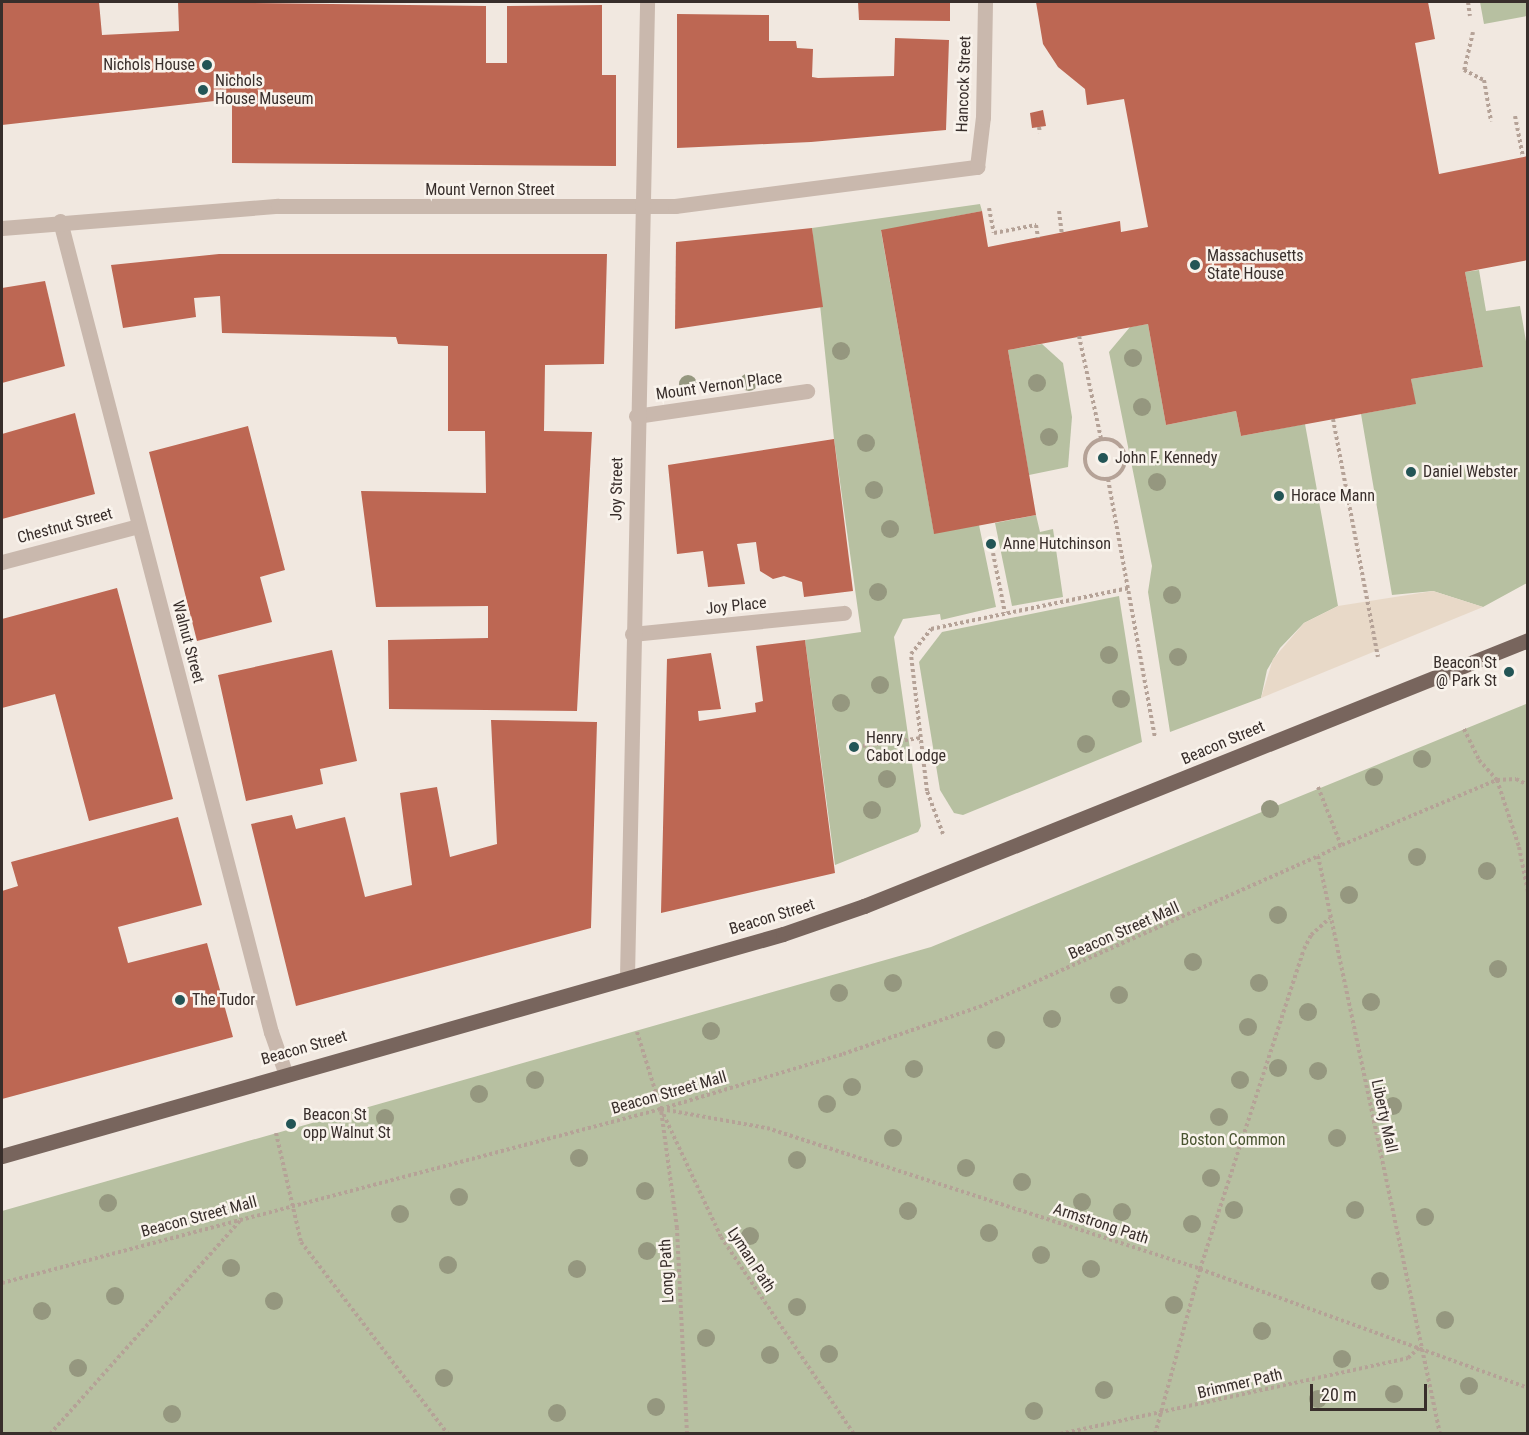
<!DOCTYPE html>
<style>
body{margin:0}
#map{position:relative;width:1529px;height:1435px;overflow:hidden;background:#f1e8e0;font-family:"Roboto Condensed",sans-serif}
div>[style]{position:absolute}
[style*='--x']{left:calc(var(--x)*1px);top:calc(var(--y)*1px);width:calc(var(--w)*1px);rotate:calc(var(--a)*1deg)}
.green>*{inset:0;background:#b7c0a1}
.plaza>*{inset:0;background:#e8d9c8}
.building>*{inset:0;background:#bd6753}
.path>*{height:4px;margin-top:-2px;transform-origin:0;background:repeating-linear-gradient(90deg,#b5a297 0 3px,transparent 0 6px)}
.path>.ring{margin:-2px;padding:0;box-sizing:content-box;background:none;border:4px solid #b5a297;border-radius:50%}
.minor>*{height:15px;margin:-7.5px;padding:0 7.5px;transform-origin:7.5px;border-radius:7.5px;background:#c9b8ad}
.major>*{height:15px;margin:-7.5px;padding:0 7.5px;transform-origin:7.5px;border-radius:7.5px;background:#78655d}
.trees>*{width:18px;height:18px;margin:-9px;border-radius:50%;background:#95977f}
.dots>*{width:16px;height:16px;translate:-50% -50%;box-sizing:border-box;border:3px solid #f9f3ec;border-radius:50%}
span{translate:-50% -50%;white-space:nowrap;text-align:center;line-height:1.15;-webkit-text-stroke:5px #f9f3ec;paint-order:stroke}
.poi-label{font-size:16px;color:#382e2b}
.right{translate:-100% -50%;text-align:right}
.left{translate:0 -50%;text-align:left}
.street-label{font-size:16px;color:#382e2b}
.park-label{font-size:16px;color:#495430}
.frame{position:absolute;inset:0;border:3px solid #382e2b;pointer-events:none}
.scale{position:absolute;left:1310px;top:1384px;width:117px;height:27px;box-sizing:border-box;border:3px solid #382e2b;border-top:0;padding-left:8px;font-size:18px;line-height:21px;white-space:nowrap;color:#382e2b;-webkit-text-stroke:4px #f9f3ec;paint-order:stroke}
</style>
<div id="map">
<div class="green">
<div style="clip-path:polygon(1480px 2px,1527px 2px,1527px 16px,1484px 24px)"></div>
<div style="clip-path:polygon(980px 204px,982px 211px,881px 231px,934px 533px,979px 525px,996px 607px,941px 620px,940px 614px,903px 619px,894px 637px,921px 826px,918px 832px,835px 865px,805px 640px,861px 632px,834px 439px,812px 228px)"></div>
<div style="clip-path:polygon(1479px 270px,1486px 311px,1520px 306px,1528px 353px,1527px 583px,1483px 607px,1433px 591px,1392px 595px,1361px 414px,1415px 404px,1411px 379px,1483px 367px,1465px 272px)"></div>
<div style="clip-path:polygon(1148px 324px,1166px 425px,1236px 411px,1241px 436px,1305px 424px,1338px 606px,1304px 623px,1280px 648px,1267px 670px,1261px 698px,1170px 732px,1148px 592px,1152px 566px,1109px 352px,1130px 327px)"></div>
<div style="clip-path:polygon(1042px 344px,1063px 363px,1072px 417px,1068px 467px,1029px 475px,1008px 350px)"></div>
<div style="clip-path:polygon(1036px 515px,1040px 532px,1053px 529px,1063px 597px,1012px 606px,995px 523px)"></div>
<div style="clip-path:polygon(1119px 596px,1142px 742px,963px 815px,954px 813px,940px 790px,919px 662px,942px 632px)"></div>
<div style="clip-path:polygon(1526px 704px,1527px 1433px,2px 1433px,2px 1211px,931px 947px)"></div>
</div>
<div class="plaza">
<div style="clip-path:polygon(1433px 591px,1483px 607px,1261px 698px,1273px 659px,1304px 623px,1338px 606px)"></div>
</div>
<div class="building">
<div style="clip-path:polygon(2px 2px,99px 2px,102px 35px,179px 31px,178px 2px,486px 6px,486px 63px,507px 63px,507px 6px,602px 5px,602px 75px,616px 75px,616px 166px,232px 163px,232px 99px,2px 125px)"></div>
<div style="clip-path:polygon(858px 2px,950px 2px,950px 21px,859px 20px)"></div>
<div style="clip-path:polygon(1036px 2px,1428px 2px,1435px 39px,1415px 43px,1439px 174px,1528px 156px,1528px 260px,1465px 272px,1483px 367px,1411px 379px,1416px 404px,1241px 436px,1236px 411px,1166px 425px,1148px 324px,1008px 350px,1036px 515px,934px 534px,881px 230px,982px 211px,988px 247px,1120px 221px,1121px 232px,1148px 227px,1124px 99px,1087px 105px,1085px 89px,1058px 67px,1043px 44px)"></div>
<div style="clip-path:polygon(677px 14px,769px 15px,769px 41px,796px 41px,797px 48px,813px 49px,812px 77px,818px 78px,894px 76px,895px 38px,949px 40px,946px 130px,811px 142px,677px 148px)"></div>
<div style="clip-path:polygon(1043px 110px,1046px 126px,1032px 128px,1030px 113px)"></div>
<div style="clip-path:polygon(812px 228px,823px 307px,675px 329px,676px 242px)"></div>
<div style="clip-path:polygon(219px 254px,607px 254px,604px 364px,545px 365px,544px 431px,592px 432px,577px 711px,389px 709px,388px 640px,488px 638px,488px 606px,376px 607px,361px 491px,486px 493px,485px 431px,448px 431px,448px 346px,398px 344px,396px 337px,222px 333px,220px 296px,194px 298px,196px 317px,123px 328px,111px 265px)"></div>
<div style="clip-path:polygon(45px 281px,65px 366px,2px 383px,2px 288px)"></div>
<div style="clip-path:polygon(75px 413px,95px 494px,2px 519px,2px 434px)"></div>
<div style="clip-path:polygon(248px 426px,285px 570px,260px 577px,272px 622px,197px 641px,149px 452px)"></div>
<div style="clip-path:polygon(834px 439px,853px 591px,804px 597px,802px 582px,784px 576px,773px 579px,760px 571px,756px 542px,737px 544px,745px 584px,708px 587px,703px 551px,677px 554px,668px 465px)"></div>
<div style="clip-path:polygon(117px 588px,173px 799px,89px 821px,55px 694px,2px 708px,2px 619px)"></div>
<div style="clip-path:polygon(805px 640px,835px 873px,661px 913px,667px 659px,711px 653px,721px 709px,698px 711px,699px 721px,756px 712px,755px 703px,763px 701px,756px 646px)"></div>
<div style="clip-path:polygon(332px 650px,357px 761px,320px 769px,323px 784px,246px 801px,218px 675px)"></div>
<div style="clip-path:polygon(491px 720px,597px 722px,591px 928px,296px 1006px,251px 824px,292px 815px,296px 829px,345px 817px,365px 897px,412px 885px,400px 793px,437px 787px,450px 857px,497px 844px)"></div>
<div style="clip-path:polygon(178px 817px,202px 905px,118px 927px,128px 963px,207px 943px,233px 1037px,2px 1099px,2px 891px,18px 886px,11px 862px)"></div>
</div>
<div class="path">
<div style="--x:1468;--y:2;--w:14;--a:82"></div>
<div style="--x:1473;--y:32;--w:39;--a:103"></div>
<div style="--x:1464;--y:70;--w:22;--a:27"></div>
<div style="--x:1484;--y:80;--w:42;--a:80.3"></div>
<div style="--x:1515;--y:116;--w:42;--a:79"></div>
<div style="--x:1039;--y:127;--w:6;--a:81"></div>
<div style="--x:989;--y:208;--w:25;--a:79"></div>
<div style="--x:994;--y:233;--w:43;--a:-10.8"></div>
<div style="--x:1036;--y:225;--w:13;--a:81"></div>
<div style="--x:1059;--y:211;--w:24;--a:83"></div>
<div style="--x:1079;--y:336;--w:105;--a:77.9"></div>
<div style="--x:1333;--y:419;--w:242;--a:79.3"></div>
<div class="ring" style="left:1085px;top:439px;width:36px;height:36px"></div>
<div style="--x:1108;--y:479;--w:262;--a:79.7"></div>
<div style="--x:993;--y:553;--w:61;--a:78.7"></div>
<div style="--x:1464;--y:729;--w:34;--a:64"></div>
<div style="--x:1479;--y:760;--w:27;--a:48"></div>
<div style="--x:1497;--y:780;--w:71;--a:71.8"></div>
<div style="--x:1519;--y:847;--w:46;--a:78.7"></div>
<div style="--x:863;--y:746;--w:59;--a:-7.9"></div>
<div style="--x:1318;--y:787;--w:62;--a:68.4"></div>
<div style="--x:1341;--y:845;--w:25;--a:154"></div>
<div style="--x:1318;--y:856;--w:591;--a:78.08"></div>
<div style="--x:943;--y:834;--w:46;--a:-110.4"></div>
<div style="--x:927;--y:791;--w:138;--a:-96.7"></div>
<div style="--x:911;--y:654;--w:32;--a:-51"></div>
<div style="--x:931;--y:629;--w:202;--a:-11.7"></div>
<div style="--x:1342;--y:845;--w:168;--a:-22.8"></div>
<div style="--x:1497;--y:780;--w:19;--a:-3"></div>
<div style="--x:1516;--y:779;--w:13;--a:27"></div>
<div style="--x:637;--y:1032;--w:81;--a:72.7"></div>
<div style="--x:661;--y:1109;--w:141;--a:64.9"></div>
<div style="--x:721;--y:1237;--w:238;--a:56"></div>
<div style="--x:276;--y:1133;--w:112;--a:77.1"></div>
<div style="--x:301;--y:1242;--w:242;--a:52.6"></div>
<div style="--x:2;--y:1283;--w:682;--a:-14.79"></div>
<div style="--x:661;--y:1109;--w:190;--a:-16.8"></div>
<div style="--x:843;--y:1054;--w:144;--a:-19.1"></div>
<div style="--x:979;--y:1007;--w:371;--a:-24"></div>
<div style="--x:50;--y:1434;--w:287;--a:-48.3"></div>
<div style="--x:687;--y:1434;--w:206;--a:-92.8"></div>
<div style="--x:677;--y:1228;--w:120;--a:-97.7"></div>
<div style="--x:661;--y:1109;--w:108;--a:10.2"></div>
<div style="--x:767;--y:1128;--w:455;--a:18"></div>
<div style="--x:1200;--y:1269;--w:349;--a:19.9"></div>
<div style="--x:1060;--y:1434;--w:356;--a:-12.3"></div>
<div style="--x:1408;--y:1358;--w:16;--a:-43"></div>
<div style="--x:1155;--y:1434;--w:171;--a:-74.7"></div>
<div style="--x:1200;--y:1269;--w:336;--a:-72"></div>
<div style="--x:1304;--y:949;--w:16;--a:-63"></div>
<div style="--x:1311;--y:935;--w:25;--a:-42"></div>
</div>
<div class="minor">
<div style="--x:60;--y:221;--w:838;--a:75.42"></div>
<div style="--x:271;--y:1032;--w:42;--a:70.7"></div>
<div style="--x:2;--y:228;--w:277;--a:-4.6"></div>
<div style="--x:278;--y:206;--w:397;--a:0"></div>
<div style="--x:675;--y:206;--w:305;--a:-7.4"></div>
<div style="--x:977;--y:167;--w:50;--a:-83.2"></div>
<div style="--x:983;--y:117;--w:115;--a:-89"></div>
<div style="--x:636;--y:416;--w:173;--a:-8.3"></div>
<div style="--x:2;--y:562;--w:141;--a:-14.8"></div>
<div style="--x:632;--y:634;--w:213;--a:-5.7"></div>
<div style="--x:627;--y:977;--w:975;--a:-88.82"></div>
</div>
<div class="major">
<div style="--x:2;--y:1156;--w:812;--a:-15.87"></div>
<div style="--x:783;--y:934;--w:86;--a:-19.1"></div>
<div style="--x:864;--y:906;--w:715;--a:-21.83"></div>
</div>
<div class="trees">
<div style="left:841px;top:351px"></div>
<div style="left:1133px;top:358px"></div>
<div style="left:749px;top:382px"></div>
<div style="left:1037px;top:383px"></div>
<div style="left:688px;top:384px"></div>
<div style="left:1142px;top:407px"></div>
<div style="left:1049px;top:437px"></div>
<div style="left:866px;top:443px"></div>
<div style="left:1157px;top:482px"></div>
<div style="left:874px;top:490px"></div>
<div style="left:890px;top:529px"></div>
<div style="left:878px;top:592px"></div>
<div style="left:1172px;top:595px"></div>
<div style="left:1109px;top:655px"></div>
<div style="left:1178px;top:657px"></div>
<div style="left:880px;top:685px"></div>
<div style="left:1121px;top:699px"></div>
<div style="left:841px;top:703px"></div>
<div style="left:1086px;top:744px"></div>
<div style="left:1422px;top:759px"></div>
<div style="left:1374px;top:777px"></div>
<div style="left:887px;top:779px"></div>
<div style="left:1270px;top:809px"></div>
<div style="left:872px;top:810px"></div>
<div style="left:1417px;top:857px"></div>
<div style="left:1487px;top:871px"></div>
<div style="left:1349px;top:895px"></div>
<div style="left:1278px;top:915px"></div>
<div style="left:1193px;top:962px"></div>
<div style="left:1498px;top:969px"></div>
<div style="left:893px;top:983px"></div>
<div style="left:1259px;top:983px"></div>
<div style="left:839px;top:993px"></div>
<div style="left:1119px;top:995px"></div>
<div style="left:1371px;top:1002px"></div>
<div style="left:1308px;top:1012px"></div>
<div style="left:1052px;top:1019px"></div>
<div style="left:1248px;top:1027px"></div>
<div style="left:711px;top:1031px"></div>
<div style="left:996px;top:1040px"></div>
<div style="left:1278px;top:1068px"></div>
<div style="left:914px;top:1069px"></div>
<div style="left:1318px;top:1071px"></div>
<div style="left:535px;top:1080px"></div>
<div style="left:1240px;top:1080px"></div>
<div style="left:852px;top:1087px"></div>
<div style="left:479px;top:1094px"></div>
<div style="left:827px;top:1104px"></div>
<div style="left:1393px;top:1106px"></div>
<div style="left:1219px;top:1117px"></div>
<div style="left:385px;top:1118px"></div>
<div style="left:893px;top:1138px"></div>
<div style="left:1337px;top:1138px"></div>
<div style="left:579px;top:1158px"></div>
<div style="left:797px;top:1160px"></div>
<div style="left:966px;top:1168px"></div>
<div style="left:1211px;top:1178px"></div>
<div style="left:1022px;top:1182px"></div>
<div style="left:645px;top:1191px"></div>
<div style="left:459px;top:1197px"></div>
<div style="left:1082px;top:1202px"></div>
<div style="left:108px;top:1203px"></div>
<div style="left:1234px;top:1210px"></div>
<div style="left:1355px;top:1210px"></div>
<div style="left:908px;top:1211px"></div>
<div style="left:1122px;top:1212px"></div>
<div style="left:400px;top:1214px"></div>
<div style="left:1425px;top:1217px"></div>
<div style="left:1192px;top:1224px"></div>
<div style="left:989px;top:1233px"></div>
<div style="left:750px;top:1236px"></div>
<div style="left:647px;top:1251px"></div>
<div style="left:1041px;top:1255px"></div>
<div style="left:448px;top:1265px"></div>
<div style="left:231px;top:1268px"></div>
<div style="left:577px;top:1269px"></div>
<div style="left:1091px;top:1269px"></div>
<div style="left:1380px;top:1281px"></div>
<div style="left:115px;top:1296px"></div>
<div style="left:274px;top:1301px"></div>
<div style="left:1174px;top:1305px"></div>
<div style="left:797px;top:1307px"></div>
<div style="left:42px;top:1311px"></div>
<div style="left:1445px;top:1320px"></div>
<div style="left:1262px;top:1331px"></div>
<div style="left:706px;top:1338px"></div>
<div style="left:829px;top:1354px"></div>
<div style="left:770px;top:1355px"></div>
<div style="left:1342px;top:1359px"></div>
<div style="left:78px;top:1368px"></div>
<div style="left:444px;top:1378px"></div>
<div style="left:1469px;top:1386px"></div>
<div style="left:1104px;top:1390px"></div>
<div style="left:1394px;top:1394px"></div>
<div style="left:1318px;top:1399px"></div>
<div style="left:656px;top:1407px"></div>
<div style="left:1034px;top:1411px"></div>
<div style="left:557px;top:1413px"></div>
<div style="left:172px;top:1414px"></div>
</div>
<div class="dots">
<div style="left:207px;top:65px;background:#235556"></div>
<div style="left:203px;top:90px;background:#235556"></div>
<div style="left:1195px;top:265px;background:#235556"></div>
<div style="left:1103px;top:458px;background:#235556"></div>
<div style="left:1411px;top:472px;background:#235556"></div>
<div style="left:1279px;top:496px;background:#235556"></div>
<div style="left:991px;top:544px;background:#235556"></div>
<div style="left:1509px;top:672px;background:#235556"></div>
<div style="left:854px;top:747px;background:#235556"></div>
<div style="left:180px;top:1000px;background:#235556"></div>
<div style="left:291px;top:1124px;background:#235556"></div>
</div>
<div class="poi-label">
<span class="right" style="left:195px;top:65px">Nichols House</span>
<span class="left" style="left:215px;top:90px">Nichols<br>House Museum</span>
<span class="left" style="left:1207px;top:265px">Massachusetts<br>State House</span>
<span class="left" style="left:1115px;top:458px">John F. Kennedy</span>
<span class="left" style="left:1423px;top:472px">Daniel Webster</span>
<span class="left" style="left:1291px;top:496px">Horace Mann</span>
<span class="left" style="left:1003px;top:544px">Anne Hutchinson</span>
<span class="right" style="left:1497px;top:672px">Beacon St<br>@ Park St</span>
<span class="left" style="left:866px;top:747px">Henry<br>Cabot Lodge</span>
<span class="left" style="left:192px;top:1000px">The Tudor</span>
<span class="left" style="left:303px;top:1124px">Beacon St<br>opp Walnut St</span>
</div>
<div class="street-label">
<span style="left:964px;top:84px;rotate:-88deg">Hancock Street</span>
<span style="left:490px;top:190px">Mount Vernon Street</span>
<span style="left:719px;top:386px;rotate:-8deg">Mount Vernon Place</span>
<span style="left:617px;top:489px;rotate:-89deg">Joy Street</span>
<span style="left:65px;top:526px;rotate:-15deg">Chestnut Street</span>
<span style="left:736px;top:606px;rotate:-6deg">Joy Place</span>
<span style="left:188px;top:642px;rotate:75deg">Walnut Street</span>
<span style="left:1223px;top:743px;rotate:-23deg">Beacon Street</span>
<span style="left:772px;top:917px;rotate:-17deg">Beacon Street</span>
<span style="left:1124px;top:931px;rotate:-24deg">Beacon Street Mall</span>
<span style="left:304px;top:1048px;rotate:-16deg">Beacon Street</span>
<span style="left:669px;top:1093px;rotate:-16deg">Beacon Street Mall</span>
<span style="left:1384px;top:1116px;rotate:78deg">Liberty Mall</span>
<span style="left:199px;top:1217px;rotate:-15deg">Beacon Street Mall</span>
<span style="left:1101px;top:1224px;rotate:18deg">Armstrong Path</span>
<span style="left:751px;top:1260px;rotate:57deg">Lyman Path</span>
<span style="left:667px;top:1271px;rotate:-93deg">Long Path</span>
<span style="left:1240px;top:1384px;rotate:-13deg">Brimmer Path</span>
</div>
<div class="park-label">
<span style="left:1233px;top:1140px">Boston Common</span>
</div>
<div class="frame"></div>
<div class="scale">20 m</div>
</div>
